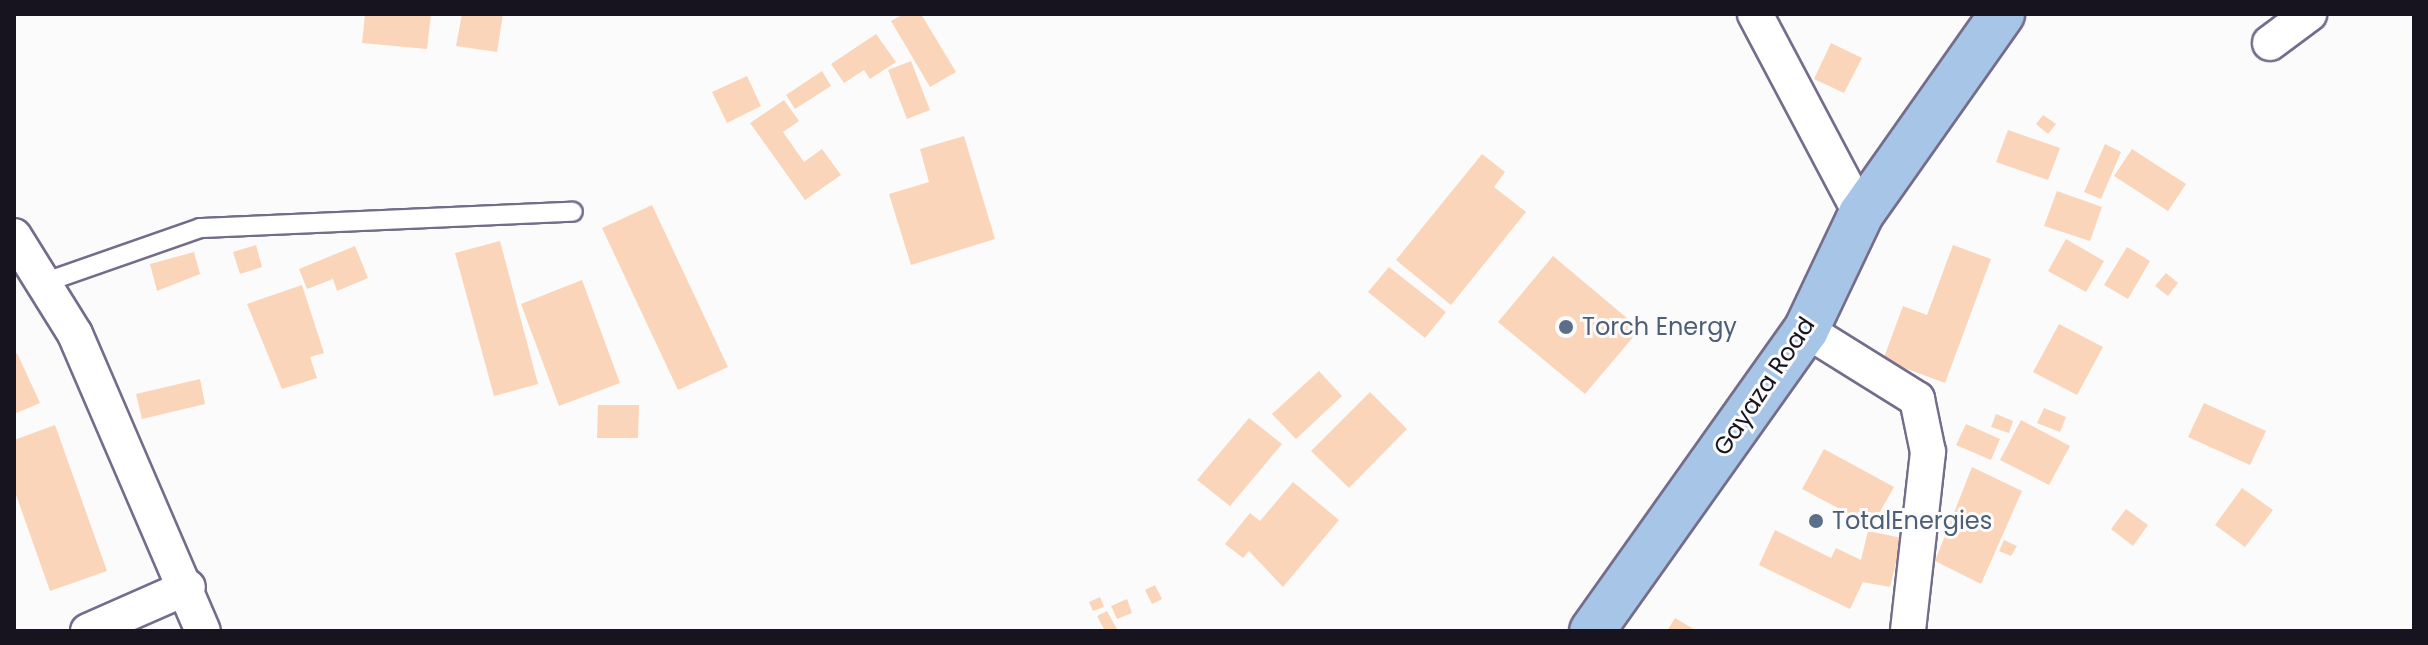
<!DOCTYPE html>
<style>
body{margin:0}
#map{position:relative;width:2428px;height:645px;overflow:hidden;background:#fbfbfb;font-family:Poppins,sans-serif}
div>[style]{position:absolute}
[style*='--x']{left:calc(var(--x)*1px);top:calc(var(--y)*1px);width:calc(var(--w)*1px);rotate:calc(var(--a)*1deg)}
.building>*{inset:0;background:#fbd5b9}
.roads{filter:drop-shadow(2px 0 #756c8b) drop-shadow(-2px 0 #756c8b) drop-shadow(0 2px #756c8b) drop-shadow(0 -2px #756c8b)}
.service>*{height:18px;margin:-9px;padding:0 9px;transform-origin:9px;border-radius:9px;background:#fff}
.minor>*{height:34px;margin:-17px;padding:0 17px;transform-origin:17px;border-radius:17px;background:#fff}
.primary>*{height:44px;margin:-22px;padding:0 22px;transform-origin:22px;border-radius:22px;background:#a6c5e7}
.dots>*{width:22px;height:22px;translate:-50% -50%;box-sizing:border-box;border:4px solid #fbfbfb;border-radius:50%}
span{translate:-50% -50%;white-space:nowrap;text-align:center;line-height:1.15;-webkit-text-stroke:6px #fbfbfb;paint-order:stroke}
.service-label{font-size:24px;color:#4e5e75}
.left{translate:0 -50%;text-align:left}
.street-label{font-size:24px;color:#171420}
.frame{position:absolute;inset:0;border:16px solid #171420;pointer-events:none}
</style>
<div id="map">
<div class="building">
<div style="clip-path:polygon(365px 14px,431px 14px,427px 49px,362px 43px)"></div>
<div style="clip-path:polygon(462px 14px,503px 14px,497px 52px,456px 46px)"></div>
<div style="clip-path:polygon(904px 14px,921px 14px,956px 72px,930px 87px,891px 21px)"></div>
<div style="clip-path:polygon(876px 34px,896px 62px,870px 79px,864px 70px,844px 83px,831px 64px)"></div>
<div style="clip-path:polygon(1831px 43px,1862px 58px,1844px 93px,1814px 79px)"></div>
<div style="clip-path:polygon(911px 61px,930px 110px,907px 119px,888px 70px)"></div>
<div style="clip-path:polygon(822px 71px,831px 86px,795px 109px,786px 95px)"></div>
<div style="clip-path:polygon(747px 76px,761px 106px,727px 123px,712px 92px)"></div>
<div style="clip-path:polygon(784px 100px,799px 121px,783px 132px,804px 162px,822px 149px,841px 175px,805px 200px,750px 123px)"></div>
<div style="clip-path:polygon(2043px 115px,2056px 124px,2048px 134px,2036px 124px)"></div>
<div style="clip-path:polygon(2008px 130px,2060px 148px,2048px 180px,1996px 162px)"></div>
<div style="clip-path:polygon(964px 136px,995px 239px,911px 265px,889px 194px,929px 182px,920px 149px)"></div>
<div style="clip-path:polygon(2105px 144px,2121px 152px,2101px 199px,2084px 192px)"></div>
<div style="clip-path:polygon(2132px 149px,2186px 184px,2168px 211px,2114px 176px)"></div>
<div style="clip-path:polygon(1482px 154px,1505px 172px,1494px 187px,1526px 212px,1451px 305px,1396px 260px)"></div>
<div style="clip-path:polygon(2057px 191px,2102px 207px,2090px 241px,2044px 226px)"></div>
<div style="clip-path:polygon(652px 205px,728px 367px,678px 390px,602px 228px)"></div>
<div style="clip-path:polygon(2066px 239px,2104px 261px,2086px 292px,2048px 271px)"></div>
<div style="clip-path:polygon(500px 241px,538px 384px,494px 396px,455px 253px)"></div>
<div style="clip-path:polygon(256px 245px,262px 267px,240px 274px,233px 252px)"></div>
<div style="clip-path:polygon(1953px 245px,1991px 259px,1945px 383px,1883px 360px,1903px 306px,1927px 315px)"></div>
<div style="clip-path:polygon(355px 246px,368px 278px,337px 291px,333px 279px,307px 289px,299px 269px)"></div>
<div style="clip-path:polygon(2127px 247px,2150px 261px,2128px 299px,2104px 285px)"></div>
<div style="clip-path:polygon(194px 252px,200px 274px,157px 291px,150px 264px)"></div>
<div style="clip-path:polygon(1553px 256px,1640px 329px,1585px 394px,1498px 322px)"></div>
<div style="clip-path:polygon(1389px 267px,1446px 312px,1425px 338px,1368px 292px)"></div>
<div style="clip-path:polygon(2166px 273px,2178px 283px,2168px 296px,2155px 286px)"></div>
<div style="clip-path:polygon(582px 280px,620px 383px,559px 406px,521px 304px)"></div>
<div style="clip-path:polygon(302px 285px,324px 353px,310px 357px,317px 378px,282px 389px,247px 304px)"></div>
<div style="clip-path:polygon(2059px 324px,2103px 347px,2077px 395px,2033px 372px)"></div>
<div style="clip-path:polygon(17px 353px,40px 403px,14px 414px,14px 355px)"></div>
<div style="clip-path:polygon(1319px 371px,1342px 396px,1296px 439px,1272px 414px)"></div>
<div style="clip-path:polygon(200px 379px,205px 404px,142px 419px,136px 394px)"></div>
<div style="clip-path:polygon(1370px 392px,1407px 429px,1349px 488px,1311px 451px)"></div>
<div style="clip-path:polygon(2204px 403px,2266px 431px,2250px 465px,2188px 437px)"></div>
<div style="clip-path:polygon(598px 405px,639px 405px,638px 438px,597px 438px)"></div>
<div style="clip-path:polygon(2044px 408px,2066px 417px,2060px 432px,2037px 423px)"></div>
<div style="clip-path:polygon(1996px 414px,2013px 421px,2009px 433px,1991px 427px)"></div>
<div style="clip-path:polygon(1249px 418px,1282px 444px,1230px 506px,1197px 480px)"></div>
<div style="clip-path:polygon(2021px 420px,2070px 446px,2049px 485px,2000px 460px)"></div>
<div style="clip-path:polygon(1966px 424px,2000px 439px,1991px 460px,1956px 445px)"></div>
<div style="clip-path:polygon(55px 425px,107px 571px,50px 591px,14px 489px,14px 440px)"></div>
<div style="clip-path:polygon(1824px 449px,1894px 487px,1872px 526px,1802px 489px)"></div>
<div style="clip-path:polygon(1972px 467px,2022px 491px,1981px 584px,1935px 561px)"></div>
<div style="clip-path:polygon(1293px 482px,1339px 520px,1283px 587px,1249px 551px,1243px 558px,1225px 544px,1250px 513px,1260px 521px)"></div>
<div style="clip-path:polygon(2242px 488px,2273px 510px,2245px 547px,2215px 525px)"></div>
<div style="clip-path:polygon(2126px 509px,2148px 525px,2133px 546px,2111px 529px)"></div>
<div style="clip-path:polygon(1775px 530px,1831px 558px,1836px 548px,1861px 560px,1868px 531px,1902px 538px,1890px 587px,1863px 582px,1850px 609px,1759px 565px)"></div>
<div style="clip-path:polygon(2004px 540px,2017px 546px,2011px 556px,1999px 551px)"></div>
<div style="clip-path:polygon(1155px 585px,1162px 599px,1152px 604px,1145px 590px)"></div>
<div style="clip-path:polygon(1100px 597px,1104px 607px,1093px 611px,1089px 602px)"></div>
<div style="clip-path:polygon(1127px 599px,1132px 613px,1117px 619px,1111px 606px)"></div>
<div style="clip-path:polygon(1107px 611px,1118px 631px,1105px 631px,1097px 616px)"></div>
<div style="clip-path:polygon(1675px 618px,1697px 631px,1667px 631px)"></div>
</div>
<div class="roads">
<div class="service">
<div style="--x:43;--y:283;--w:166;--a:-19.3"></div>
<div style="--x:200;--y:228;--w:373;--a:-2.5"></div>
</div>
<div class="minor">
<div style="--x:1755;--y:14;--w:226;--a:62.1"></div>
<div style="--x:2270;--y:43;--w:49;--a:-36.6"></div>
<div style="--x:14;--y:236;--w:115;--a:58.1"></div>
<div style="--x:75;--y:334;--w:323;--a:66.7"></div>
<div style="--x:1806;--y:330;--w:131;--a:31.9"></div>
<div style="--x:1917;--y:399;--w:54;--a:78.3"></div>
<div style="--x:1928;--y:452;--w:180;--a:96.4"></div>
<div style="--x:88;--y:631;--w:109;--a:-23.7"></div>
</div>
<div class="primary">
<div style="--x:1592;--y:631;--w:369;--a:-54.6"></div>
<div style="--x:1806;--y:330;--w:128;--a:-64.6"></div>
<div style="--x:1861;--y:214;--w:245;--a:-54.8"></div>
</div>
</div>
<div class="dots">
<div style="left:1566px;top:327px;background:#5c6f8a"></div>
<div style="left:1816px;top:521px;background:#5c6f8a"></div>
</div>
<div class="service-label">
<span class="left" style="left:1582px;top:327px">Torch Energy</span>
<span class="left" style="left:1832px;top:521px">TotalEnergies</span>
</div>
<div class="street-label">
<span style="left:1764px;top:386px;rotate:-56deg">Gayaza Road</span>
</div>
<div class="frame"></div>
</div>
